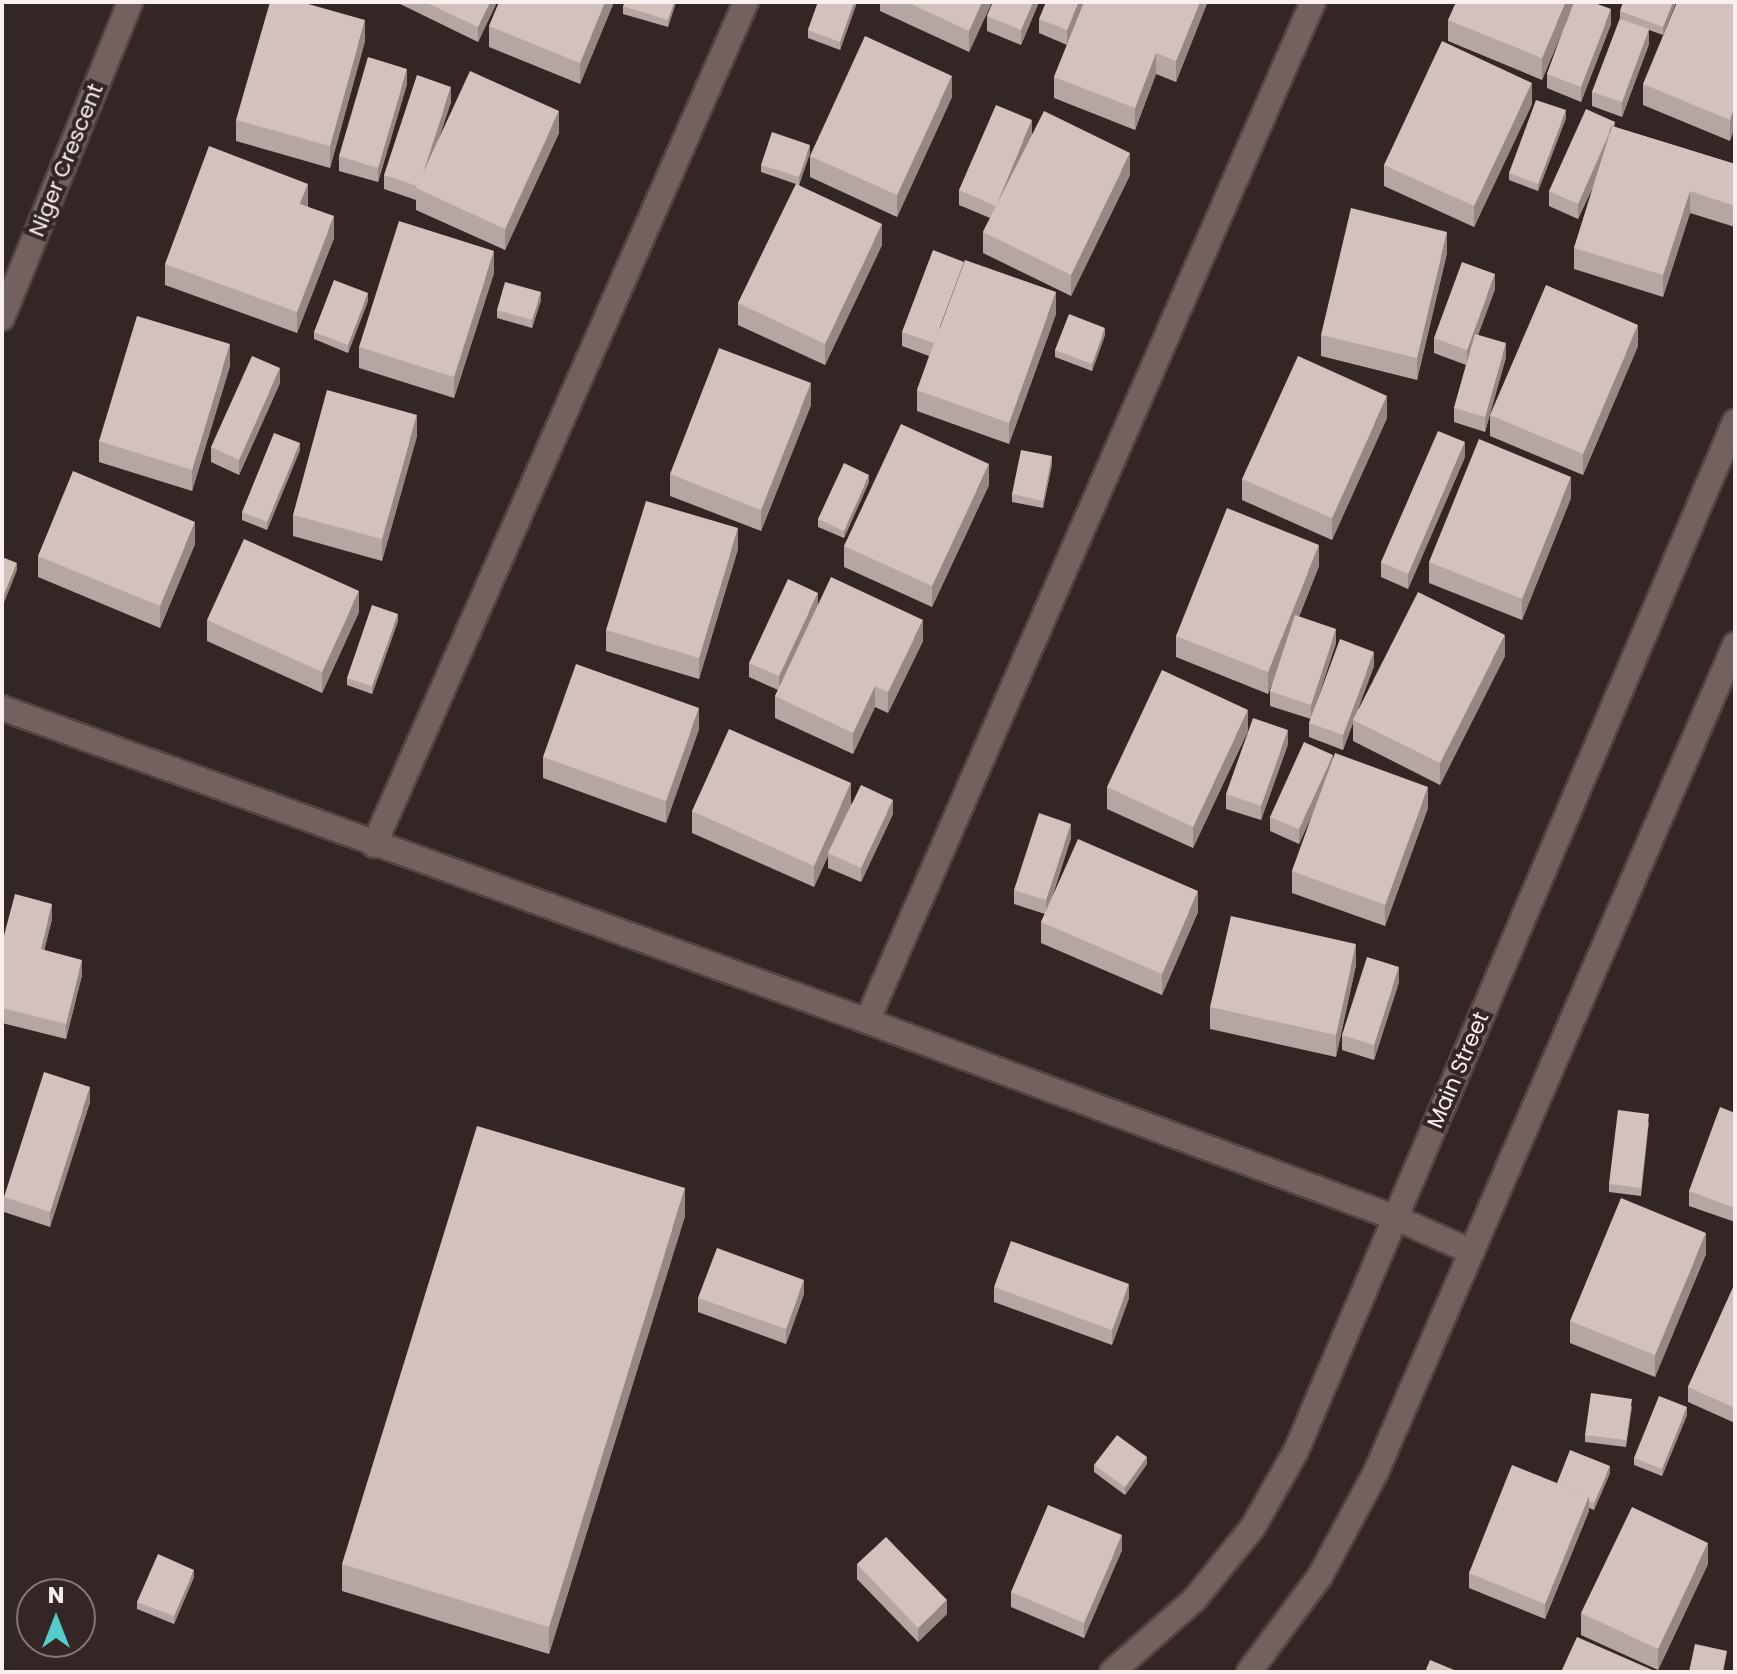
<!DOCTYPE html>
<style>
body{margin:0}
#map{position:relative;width:1737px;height:1674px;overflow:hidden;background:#342624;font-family:Poppins,sans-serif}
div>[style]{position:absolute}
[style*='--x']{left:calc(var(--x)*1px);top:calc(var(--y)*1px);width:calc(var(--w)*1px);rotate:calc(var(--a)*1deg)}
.roads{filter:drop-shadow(2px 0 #504543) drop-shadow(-2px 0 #504543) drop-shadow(0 2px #504543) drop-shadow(0 -2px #504543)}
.minor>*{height:24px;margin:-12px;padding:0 12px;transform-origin:12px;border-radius:12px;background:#72615e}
.wall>*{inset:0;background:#b5a6a3}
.shaded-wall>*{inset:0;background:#948784}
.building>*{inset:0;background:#d3c1bd}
span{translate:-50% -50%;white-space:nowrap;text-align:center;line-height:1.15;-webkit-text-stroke:8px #342624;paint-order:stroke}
.street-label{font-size:22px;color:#f9efee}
.frame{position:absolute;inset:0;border:4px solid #f9efee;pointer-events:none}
.north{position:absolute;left:16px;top:1578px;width:80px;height:80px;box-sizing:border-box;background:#342624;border:2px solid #837675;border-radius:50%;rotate:0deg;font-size:22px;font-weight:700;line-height:32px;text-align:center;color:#f9efee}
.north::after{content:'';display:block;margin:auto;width:28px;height:36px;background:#53cdca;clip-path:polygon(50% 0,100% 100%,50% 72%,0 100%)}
</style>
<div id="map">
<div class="roads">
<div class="minor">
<div style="--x:2;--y:318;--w:341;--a:-67.9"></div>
<div style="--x:2;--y:708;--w:920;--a:19.89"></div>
<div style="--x:867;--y:1021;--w:564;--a:20.43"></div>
<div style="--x:1396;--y:1218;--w:83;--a:24.1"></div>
<div style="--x:374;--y:845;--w:921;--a:-66.19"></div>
<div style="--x:867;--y:1021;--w:1112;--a:-66.36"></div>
<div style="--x:1112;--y:1672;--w:109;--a:-41.3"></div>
<div style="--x:1194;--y:1600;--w:94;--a:-51.1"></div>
<div style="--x:1253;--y:1527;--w:87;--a:-60.5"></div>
<div style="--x:1296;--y:1451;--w:1119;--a:-66.9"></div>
<div style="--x:1249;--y:1672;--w:119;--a:-53.5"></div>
<div style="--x:1320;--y:1576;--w:118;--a:-61.7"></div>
<div style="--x:1376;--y:1472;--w:902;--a:-66.53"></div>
</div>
</div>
<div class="wall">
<div style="clip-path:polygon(396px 2px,497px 2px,478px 42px)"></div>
<div style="clip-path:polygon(614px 2px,580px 84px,489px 47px,489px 26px)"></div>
<div style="clip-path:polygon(676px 2px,668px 27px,623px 14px,623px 6px)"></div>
<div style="clip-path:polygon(818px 2px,857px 2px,840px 50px,808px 38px,808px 30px)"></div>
<div style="clip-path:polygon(880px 2px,992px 2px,969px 52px,880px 11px)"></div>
<div style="clip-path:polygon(993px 2px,1039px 2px,1021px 45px,987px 31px,987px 16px)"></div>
<div style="clip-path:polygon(1207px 2px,1176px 82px,1156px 74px,1135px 130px,1054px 98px,1054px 77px,1067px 45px,1039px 33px,1039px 19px)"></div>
<div style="clip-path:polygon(1676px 2px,1663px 35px,1649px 30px,1649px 44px,1622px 117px,1592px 106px,1592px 92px,1620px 18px,1620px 11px)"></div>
<div style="clip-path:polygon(1735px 2px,1730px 141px,1643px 105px,1643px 84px)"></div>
<div style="clip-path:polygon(1448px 20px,1611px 24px,1581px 102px,1547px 88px,1547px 74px,1562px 32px,1542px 80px,1448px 41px)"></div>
<div style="clip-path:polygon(365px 41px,330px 168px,236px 141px,236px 120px)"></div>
<div style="clip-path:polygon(407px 84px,378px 182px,339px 171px,339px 156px)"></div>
<div style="clip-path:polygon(952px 97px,897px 217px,810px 177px,810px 156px)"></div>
<div style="clip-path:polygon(451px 102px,438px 140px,559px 133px,505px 250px,416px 210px,416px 200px,384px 189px,384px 175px)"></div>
<div style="clip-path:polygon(1532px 104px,1474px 227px,1384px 186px,1384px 165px)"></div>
<div style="clip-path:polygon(1566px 118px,1538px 191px,1509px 180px,1509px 173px)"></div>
<div style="clip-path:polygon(1615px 127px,1735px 164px,1735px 227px,1690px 213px,1663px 297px,1574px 269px,1574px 248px,1594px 185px,1578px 219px,1549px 206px,1549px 191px)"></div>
<div style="clip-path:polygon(1032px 134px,1130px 175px,1071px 296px,983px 253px,983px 232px,990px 218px,959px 205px,959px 190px)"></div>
<div style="clip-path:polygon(810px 153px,799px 185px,882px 245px,825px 365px,738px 325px,738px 303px,796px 184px,761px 172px,761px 165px)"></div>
<div style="clip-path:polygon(308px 205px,308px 206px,334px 238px,297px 333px,165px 285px,165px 264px)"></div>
<div style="clip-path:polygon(1447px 253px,1417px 380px,1321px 356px,1321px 335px)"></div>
<div style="clip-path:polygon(494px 273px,454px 398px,359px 368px,359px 347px)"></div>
<div style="clip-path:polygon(1495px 289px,1478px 335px,1506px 357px,1485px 432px,1454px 422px,1454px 408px,1466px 365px,1434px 353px,1434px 338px)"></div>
<div style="clip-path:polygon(541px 300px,532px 328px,497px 318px,497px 310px)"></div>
<div style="clip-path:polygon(368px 301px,348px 353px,314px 339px,314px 332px)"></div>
<div style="clip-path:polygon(1056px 314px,1009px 444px,917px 411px,917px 390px,929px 356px,902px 346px,902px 332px)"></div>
<div style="clip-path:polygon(1105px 335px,1092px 371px,1055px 357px,1055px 350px)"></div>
<div style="clip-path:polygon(1638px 346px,1583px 475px,1490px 436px,1490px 415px)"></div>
<div style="clip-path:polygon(230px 366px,192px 491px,99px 462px,99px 441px)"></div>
<div style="clip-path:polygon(280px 383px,239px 475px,211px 462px,211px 447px)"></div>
<div style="clip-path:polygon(811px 405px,761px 531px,670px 496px,670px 474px)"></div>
<div style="clip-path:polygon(1387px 418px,1332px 540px,1242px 500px,1242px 479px)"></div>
<div style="clip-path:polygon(417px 436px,382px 561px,293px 536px,293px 515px)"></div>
<div style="clip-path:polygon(300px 450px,267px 530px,242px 520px,242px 512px)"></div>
<div style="clip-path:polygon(1465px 457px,1408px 589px,1381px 577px,1381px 562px)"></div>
<div style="clip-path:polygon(1052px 464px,1043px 508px,1012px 502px,1012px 494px)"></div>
<div style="clip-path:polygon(869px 482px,844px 538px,818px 527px,818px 519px)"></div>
<div style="clip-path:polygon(989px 485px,932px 607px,844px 567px,844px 546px)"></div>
<div style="clip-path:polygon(1571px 498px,1522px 620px,1429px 583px,1429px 562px)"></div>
<div style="clip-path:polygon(195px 544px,160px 628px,38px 577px,38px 556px)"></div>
<div style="clip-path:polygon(738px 549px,699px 679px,606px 651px,606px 630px)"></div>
<div style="clip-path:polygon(1319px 566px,1299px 617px,1336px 643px,1313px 713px,1374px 666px,1358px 709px,1505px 656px,1440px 785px,1353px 741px,1353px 723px,1343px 750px,1309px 737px,1309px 723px,1311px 719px,1270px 706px,1270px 691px,1276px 673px,1268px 694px,1176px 657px,1176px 636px)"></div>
<div style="clip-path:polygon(818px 605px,923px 641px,888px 713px,875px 707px,853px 754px,775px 718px,775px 696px,778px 690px,749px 677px,749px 663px)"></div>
<div style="clip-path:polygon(359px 612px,322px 693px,207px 641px,207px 620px)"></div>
<div style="clip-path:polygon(398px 621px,372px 694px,347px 685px,347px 678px)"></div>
<div style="clip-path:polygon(699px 729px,666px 823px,543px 778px,543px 757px)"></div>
<div style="clip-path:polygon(1248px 731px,1193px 848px,1107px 809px,1107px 787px)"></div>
<div style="clip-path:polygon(1288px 744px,1261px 820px,1226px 809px,1226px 794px)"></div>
<div style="clip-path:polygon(1333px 760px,1428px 808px,1385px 926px,1292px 893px,1292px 871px,1314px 810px,1299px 844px,1270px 831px,1270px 817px)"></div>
<div style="clip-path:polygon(851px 804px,893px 814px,861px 882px,828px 868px,828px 856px,814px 887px,692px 833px,692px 811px)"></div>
<div style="clip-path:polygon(1071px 838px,1051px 901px,1198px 912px,1162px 995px,1041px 943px,1041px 922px,1045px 914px,1014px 904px,1014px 890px)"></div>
<div style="clip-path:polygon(52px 919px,44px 950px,82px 975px,66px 1039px,2px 1023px,2px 943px)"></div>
<div style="clip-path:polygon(1356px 965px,1336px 1057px,1210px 1029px,1210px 1007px)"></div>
<div style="clip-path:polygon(1399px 982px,1374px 1060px,1342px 1050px,1342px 1035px)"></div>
<div style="clip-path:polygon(90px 1102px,50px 1227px,4px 1212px,4px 1197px)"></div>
<div style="clip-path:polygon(1735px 1113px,1735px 1222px,1689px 1206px,1689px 1191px)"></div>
<div style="clip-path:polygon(1649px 1121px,1641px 1196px,1609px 1192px,1609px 1184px)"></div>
<div style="clip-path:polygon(685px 1216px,549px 1654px,342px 1591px,342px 1564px)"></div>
<div style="clip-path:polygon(1706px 1254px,1655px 1377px,1570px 1343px,1570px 1321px)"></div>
<div style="clip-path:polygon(1735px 1285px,1735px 1423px,1688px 1402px,1688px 1387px)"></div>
<div style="clip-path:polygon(994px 1287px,1129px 1298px,1112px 1345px,994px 1302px)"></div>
<div style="clip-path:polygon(804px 1294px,786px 1344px,698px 1312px,698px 1298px)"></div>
<div style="clip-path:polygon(1632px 1406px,1626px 1447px,1585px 1442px,1585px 1435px)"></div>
<div style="clip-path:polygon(1687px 1415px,1662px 1476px,1634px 1465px,1634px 1458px)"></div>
<div style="clip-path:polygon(1147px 1464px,1125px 1495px,1094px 1472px,1094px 1465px)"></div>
<div style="clip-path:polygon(1610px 1473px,1594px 1510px,1589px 1508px,1589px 1511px,1545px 1619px,1469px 1588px,1469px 1573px,1557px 1483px)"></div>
<div style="clip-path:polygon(1122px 1550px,1084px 1638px,1011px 1607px,1011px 1592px)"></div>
<div style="clip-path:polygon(857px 1564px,947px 1614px,918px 1642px,857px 1579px)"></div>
<div style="clip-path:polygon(1708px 1564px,1658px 1670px,1581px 1635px,1581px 1613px)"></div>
<div style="clip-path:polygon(194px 1577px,174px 1624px,137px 1609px,137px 1602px)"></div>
</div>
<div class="shaded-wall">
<div style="clip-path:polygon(490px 2px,497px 2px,478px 42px,478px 27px)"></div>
<div style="clip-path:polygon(605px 2px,614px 2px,580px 84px,580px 63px)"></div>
<div style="clip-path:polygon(674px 2px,676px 2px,668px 27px,668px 20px)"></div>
<div style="clip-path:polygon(854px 2px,857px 2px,840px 50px,840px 42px)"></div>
<div style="clip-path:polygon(982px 2px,992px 2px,969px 52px,969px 31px)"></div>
<div style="clip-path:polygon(1033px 2px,1039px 2px,1021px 45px,1021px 30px)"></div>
<div style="clip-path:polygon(1079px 2px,1085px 2px,1067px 45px,1067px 30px)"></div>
<div style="clip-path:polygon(1200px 2px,1207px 2px,1207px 4px,1176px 82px,1176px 61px)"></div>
<div style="clip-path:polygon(1566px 2px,1575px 2px,1542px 80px,1542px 58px)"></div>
<div style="clip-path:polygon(1673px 2px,1676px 2px,1663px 35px,1663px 27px)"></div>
<div style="clip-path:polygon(1611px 9px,1611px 24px,1581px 102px,1581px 87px)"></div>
<div style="clip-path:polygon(365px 20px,365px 41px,330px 168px,330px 146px)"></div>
<div style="clip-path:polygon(1649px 29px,1649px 44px,1622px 117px,1622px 102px)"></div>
<div style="clip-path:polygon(1156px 53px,1156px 74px,1135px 130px,1135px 108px)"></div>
<div style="clip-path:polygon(407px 69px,407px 84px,378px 182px,378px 168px)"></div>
<div style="clip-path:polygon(952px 76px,952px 97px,897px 217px,897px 195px)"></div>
<div style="clip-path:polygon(1532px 83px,1532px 104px,1474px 227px,1474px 206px)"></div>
<div style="clip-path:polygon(451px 87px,451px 102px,422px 191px,419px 186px)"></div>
<div style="clip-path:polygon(1735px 107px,1735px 128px,1730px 141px,1730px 120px)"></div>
<div style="clip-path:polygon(1566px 110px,1566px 118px,1538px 191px,1538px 184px)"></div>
<div style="clip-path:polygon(559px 111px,559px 133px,505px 250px,505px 229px)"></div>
<div style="clip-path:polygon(1032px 120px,1032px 135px,996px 206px)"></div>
<div style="clip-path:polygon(1615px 122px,1615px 137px,1578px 219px,1578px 204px)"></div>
<div style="clip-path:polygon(810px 145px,810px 153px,799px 185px,799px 177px)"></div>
<div style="clip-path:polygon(1130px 153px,1130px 175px,1071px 296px,1071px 275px)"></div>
<div style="clip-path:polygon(308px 184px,308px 205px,300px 225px,300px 204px)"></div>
<div style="clip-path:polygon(1690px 191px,1690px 213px,1663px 297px,1663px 275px)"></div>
<div style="clip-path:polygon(334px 216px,334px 238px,297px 333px,297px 312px)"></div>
<div style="clip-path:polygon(882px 224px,882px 245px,825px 365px,825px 344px)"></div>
<div style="clip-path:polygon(1447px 232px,1447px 253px,1417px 380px,1417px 358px)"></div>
<div style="clip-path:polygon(494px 251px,494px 273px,454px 398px,454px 377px)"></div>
<div style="clip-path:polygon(1495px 274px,1495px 289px,1467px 365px,1467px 350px)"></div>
<div style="clip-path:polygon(541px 292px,541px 300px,532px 328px,532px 320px)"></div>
<div style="clip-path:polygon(1056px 292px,1056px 314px,1009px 444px,1009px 423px)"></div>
<div style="clip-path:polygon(368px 293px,368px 301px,348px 353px,348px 345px)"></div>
<div style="clip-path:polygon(1638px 325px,1638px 346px,1583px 475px,1583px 454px)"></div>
<div style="clip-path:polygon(1105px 328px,1105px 335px,1092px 371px,1092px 364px)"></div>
<div style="clip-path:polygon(1506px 343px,1506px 357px,1485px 432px,1485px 417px)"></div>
<div style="clip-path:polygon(230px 344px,230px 366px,192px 491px,192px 470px)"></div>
<div style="clip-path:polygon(280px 368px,280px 383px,239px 475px,239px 460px)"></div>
<div style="clip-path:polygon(811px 383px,811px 405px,761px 531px,761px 510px)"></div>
<div style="clip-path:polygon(1387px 396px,1387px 418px,1332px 540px,1332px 518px)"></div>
<div style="clip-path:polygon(417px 415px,417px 436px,382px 561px,382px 539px)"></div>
<div style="clip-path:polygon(1465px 442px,1465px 457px,1408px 589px,1408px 574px)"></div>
<div style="clip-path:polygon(300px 443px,300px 450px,267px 530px,267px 522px)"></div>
<div style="clip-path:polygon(1052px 456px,1052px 464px,1043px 508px,1043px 501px)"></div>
<div style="clip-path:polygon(989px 464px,989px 485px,932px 607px,932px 586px)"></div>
<div style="clip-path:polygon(869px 475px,869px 482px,844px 538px,844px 531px)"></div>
<div style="clip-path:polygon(1571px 477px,1571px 498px,1522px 620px,1522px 599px)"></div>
<div style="clip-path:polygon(195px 522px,195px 544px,160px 628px,160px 606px)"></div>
<div style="clip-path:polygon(738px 528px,738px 549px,699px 679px,699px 658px)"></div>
<div style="clip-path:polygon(1319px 545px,1319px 566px,1268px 694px,1268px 672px)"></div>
<div style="clip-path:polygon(17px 563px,17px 570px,2px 608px,2px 600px)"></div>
<div style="clip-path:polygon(359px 591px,359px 612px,322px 693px,322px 672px)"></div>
<div style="clip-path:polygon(818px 593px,818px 607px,779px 691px,779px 676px)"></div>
<div style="clip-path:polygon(398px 614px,398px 621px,372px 694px,372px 686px)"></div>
<div style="clip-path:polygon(923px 620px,923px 641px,888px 713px,888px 692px)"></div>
<div style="clip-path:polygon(1336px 629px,1336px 643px,1311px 719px,1311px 705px)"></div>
<div style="clip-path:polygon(1505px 635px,1505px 656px,1440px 785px,1440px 763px)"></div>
<div style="clip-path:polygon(1374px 652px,1374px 666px,1354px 720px,1353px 720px,1353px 723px,1343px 750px,1343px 735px)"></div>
<div style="clip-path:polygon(875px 686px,875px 707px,853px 754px,853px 733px)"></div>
<div style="clip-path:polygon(699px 708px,699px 729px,666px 823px,666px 801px)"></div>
<div style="clip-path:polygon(1248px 710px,1248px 731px,1193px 848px,1193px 827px)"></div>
<div style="clip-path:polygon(1288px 730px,1288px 744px,1261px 820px,1261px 806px)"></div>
<div style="clip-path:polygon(1333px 755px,1333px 770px,1299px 844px,1299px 829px)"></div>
<div style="clip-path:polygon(851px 783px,851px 805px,828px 853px,828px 856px,814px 887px,814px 866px)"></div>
<div style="clip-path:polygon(1428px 787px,1428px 808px,1385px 926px,1385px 905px)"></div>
<div style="clip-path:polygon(893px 800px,893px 814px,861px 882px,861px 868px)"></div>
<div style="clip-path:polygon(1071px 824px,1071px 838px,1046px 914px,1046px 900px)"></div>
<div style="clip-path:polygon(1198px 891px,1198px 912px,1162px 995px,1162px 974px)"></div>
<div style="clip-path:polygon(52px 904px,52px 919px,41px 964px,41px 949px)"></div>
<div style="clip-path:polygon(1356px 944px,1356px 965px,1336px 1057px,1336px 1035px)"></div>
<div style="clip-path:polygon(82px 960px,82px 975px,66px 1039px,66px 1024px)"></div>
<div style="clip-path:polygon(1399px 967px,1399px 982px,1374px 1060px,1374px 1045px)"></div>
<div style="clip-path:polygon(90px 1087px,90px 1102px,50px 1227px,50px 1212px)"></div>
<div style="clip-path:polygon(685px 1188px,685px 1216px,549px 1654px,549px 1627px)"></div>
<div style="clip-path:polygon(1706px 1233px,1706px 1254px,1655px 1377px,1655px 1355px)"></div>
<div style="clip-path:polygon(804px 1280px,804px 1294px,786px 1344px,786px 1329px)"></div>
<div style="clip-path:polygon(1129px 1284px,1129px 1298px,1112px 1345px,1112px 1330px)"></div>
<div style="clip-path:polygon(1687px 1407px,1687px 1415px,1662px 1476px,1662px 1469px)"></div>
<div style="clip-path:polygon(1147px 1457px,1147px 1464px,1125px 1495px,1125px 1487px)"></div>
<div style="clip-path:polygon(1610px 1466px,1610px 1473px,1594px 1510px,1594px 1503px)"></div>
<div style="clip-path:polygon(1589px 1496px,1589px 1511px,1545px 1619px,1545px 1604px)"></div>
<div style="clip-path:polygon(1122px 1535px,1122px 1550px,1084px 1638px,1084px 1623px)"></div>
<div style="clip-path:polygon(1708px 1543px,1708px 1564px,1658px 1670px,1658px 1649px)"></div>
<div style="clip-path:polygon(194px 1570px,194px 1577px,174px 1624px,174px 1616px)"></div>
<div style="clip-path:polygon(947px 1600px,947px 1614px,918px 1642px,918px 1628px)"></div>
</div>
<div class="building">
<div style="clip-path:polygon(270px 2px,301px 2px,365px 20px,330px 146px,236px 120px)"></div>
<div style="clip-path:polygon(425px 2px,490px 2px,478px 27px)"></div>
<div style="clip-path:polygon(499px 2px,605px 2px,580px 63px,489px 26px)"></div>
<div style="clip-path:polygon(625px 2px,674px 2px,668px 20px,623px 6px)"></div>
<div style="clip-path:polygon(818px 2px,854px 2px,840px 42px,808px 30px)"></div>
<div style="clip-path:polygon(907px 2px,982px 2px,969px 31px)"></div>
<div style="clip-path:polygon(993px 2px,1033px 2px,1021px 30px,987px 16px)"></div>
<div style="clip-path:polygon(1046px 2px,1079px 2px,1067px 30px,1039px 19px)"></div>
<div style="clip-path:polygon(1084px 2px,1200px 2px,1176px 61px,1156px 53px,1135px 108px,1054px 77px)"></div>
<div style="clip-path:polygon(1456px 2px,1566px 2px,1542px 58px,1448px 20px)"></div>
<div style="clip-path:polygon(1574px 2px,1592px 2px,1611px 9px,1581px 87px,1547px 74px)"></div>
<div style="clip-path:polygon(1623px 2px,1673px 2px,1663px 27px,1620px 11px)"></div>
<div style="clip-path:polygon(1677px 2px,1735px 2px,1735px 107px,1730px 120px,1643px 84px)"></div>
<div style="clip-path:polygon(1620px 19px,1649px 29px,1622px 102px,1592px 92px)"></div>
<div style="clip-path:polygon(865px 36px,952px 76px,897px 195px,810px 156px)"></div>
<div style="clip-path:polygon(1442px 41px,1532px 83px,1474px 206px,1384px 165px)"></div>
<div style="clip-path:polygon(368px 57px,407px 69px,378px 168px,339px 156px)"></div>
<div style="clip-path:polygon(470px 71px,559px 111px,505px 229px,416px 188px)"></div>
<div style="clip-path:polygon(417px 75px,451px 87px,422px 176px,417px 186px,384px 175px)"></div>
<div style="clip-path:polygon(1536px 100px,1566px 110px,1538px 184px,1509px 173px)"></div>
<div style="clip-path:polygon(996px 105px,1032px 120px,996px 206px,959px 190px)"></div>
<div style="clip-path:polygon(1586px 109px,1615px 122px,1613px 126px,1612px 126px,1578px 204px,1549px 191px)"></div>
<div style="clip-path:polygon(1044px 111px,1130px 153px,1071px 275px,983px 232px)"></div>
<div style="clip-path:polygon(1612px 126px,1735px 164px,1735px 206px,1690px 191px,1663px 275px,1574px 248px)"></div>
<div style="clip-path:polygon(772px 132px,810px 145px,799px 177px,761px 165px)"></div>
<div style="clip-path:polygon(209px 146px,308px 184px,300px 204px,334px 216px,297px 312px,165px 264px)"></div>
<div style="clip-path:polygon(796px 184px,882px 224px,825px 344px,738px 303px)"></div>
<div style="clip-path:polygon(1351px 208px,1447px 232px,1417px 358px,1321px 335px)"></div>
<div style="clip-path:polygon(399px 221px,494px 251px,454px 377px,359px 347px)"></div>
<div style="clip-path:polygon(933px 250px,964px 262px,934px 343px,902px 332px)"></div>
<div style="clip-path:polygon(965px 260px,1056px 292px,1009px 423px,917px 390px)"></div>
<div style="clip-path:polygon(1462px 262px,1495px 274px,1467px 350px,1434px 338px)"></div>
<div style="clip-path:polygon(334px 280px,368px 293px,348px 345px,314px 332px)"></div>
<div style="clip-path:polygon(505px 282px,541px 292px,532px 320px,497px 310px)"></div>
<div style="clip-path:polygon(1546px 285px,1638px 325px,1583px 454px,1490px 415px)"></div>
<div style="clip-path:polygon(1069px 314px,1105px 328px,1092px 364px,1055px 350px)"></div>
<div style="clip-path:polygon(137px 316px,230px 344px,192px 470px,99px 441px)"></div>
<div style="clip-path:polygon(1475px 334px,1506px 343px,1485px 417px,1454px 408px)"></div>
<div style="clip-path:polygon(719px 348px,811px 383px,761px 510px,670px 474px)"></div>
<div style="clip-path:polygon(252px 356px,280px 368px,239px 460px,211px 447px)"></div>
<div style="clip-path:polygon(1298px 356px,1387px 396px,1332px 518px,1242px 479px)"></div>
<div style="clip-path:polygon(327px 390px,417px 415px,382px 539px,293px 515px)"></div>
<div style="clip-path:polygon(901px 424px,989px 464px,932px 586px,844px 546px)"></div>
<div style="clip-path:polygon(1438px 431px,1465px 442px,1408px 574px,1381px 562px)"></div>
<div style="clip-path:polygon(274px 433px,300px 443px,267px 522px,242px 512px)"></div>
<div style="clip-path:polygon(1479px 439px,1571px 477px,1522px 599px,1429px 562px)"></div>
<div style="clip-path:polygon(1021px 450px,1052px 456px,1043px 501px,1012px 494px)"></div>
<div style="clip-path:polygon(844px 463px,869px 475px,844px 531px,818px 519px)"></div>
<div style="clip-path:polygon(73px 471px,195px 522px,160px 606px,38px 556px)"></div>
<div style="clip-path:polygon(646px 501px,738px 528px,699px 658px,606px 630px)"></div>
<div style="clip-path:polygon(1227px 508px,1319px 545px,1268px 672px,1176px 636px)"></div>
<div style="clip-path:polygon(244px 539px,359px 591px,322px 672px,207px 620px)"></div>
<div style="clip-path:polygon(2px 557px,17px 563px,2px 600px)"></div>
<div style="clip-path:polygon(831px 577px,923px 620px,888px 692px,875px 686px,853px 733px,775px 696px)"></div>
<div style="clip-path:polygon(788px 579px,818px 593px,779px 676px,749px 663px)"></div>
<div style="clip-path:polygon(1418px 592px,1505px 635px,1440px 763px,1353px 720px)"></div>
<div style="clip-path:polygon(372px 605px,398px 614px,372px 686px,347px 678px)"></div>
<div style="clip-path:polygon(1295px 615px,1336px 629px,1311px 705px,1270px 691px)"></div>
<div style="clip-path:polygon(1340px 639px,1374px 652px,1343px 735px,1309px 723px)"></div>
<div style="clip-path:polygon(576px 664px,699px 708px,666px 801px,543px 757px)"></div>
<div style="clip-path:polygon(1162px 670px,1248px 710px,1193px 827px,1107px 787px)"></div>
<div style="clip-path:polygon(1253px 718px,1288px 730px,1261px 806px,1226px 794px)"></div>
<div style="clip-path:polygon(729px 729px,851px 783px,814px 866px,692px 811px)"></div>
<div style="clip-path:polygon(1304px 742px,1333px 755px,1299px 829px,1270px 817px)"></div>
<div style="clip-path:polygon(1335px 753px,1428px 787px,1385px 905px,1292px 871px)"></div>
<div style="clip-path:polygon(861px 785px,893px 800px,861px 868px,828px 853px)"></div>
<div style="clip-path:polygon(1039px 813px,1071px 824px,1046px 900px,1014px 890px)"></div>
<div style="clip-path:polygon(1078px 839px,1198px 891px,1162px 974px,1041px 922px)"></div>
<div style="clip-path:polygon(15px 894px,52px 904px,41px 949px,82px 960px,66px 1024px,2px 1008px,2px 943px)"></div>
<div style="clip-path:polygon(1231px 916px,1356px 944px,1336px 1035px,1210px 1007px)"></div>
<div style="clip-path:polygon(1367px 957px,1399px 967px,1374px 1045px,1342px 1035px)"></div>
<div style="clip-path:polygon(44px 1072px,90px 1087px,50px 1212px,4px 1197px)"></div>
<div style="clip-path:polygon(1720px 1107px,1735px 1113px,1735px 1208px,1689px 1191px)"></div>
<div style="clip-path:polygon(1618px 1110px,1649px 1114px,1641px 1188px,1609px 1184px)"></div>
<div style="clip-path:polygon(477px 1126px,685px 1188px,549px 1627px,342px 1564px)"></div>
<div style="clip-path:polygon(1621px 1198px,1706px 1233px,1655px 1355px,1570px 1321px)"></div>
<div style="clip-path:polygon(1011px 1241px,1129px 1284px,1112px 1330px,994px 1287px)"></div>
<div style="clip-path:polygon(717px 1248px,804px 1280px,786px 1329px,698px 1298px)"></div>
<div style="clip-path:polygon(1734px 1285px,1735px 1285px,1735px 1408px,1688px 1387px)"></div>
<div style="clip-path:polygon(1591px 1393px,1632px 1399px,1626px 1440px,1585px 1435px)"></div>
<div style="clip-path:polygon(1659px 1396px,1687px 1407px,1662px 1469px,1634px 1458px)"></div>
<div style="clip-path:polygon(1117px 1435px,1147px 1457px,1125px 1487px,1094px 1465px)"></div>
<div style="clip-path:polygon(1570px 1450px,1610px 1466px,1594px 1503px,1589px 1501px,1589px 1496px,1557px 1483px)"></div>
<div style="clip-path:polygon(1512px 1465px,1589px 1496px,1545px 1604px,1469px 1573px)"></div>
<div style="clip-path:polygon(1048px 1505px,1122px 1535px,1084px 1623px,1011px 1592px)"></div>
<div style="clip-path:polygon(1632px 1507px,1708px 1543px,1658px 1649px,1581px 1613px)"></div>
<div style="clip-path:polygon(886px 1537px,947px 1600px,918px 1628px,857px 1564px)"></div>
<div style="clip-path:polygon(158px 1554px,194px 1570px,174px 1616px,137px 1602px)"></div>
<div style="clip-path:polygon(1577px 1637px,1657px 1672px,1561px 1672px)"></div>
<div style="clip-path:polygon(1695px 1644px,1727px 1651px,1723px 1672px,1689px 1672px)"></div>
<div style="clip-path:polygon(1430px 1660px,1459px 1672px,1425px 1672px)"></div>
</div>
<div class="street-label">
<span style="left:66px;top:160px;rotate:-68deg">Niger Crescent</span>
<span style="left:1458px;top:1070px;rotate:-67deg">Main Street</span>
</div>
<div class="frame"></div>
<div class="north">N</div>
</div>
